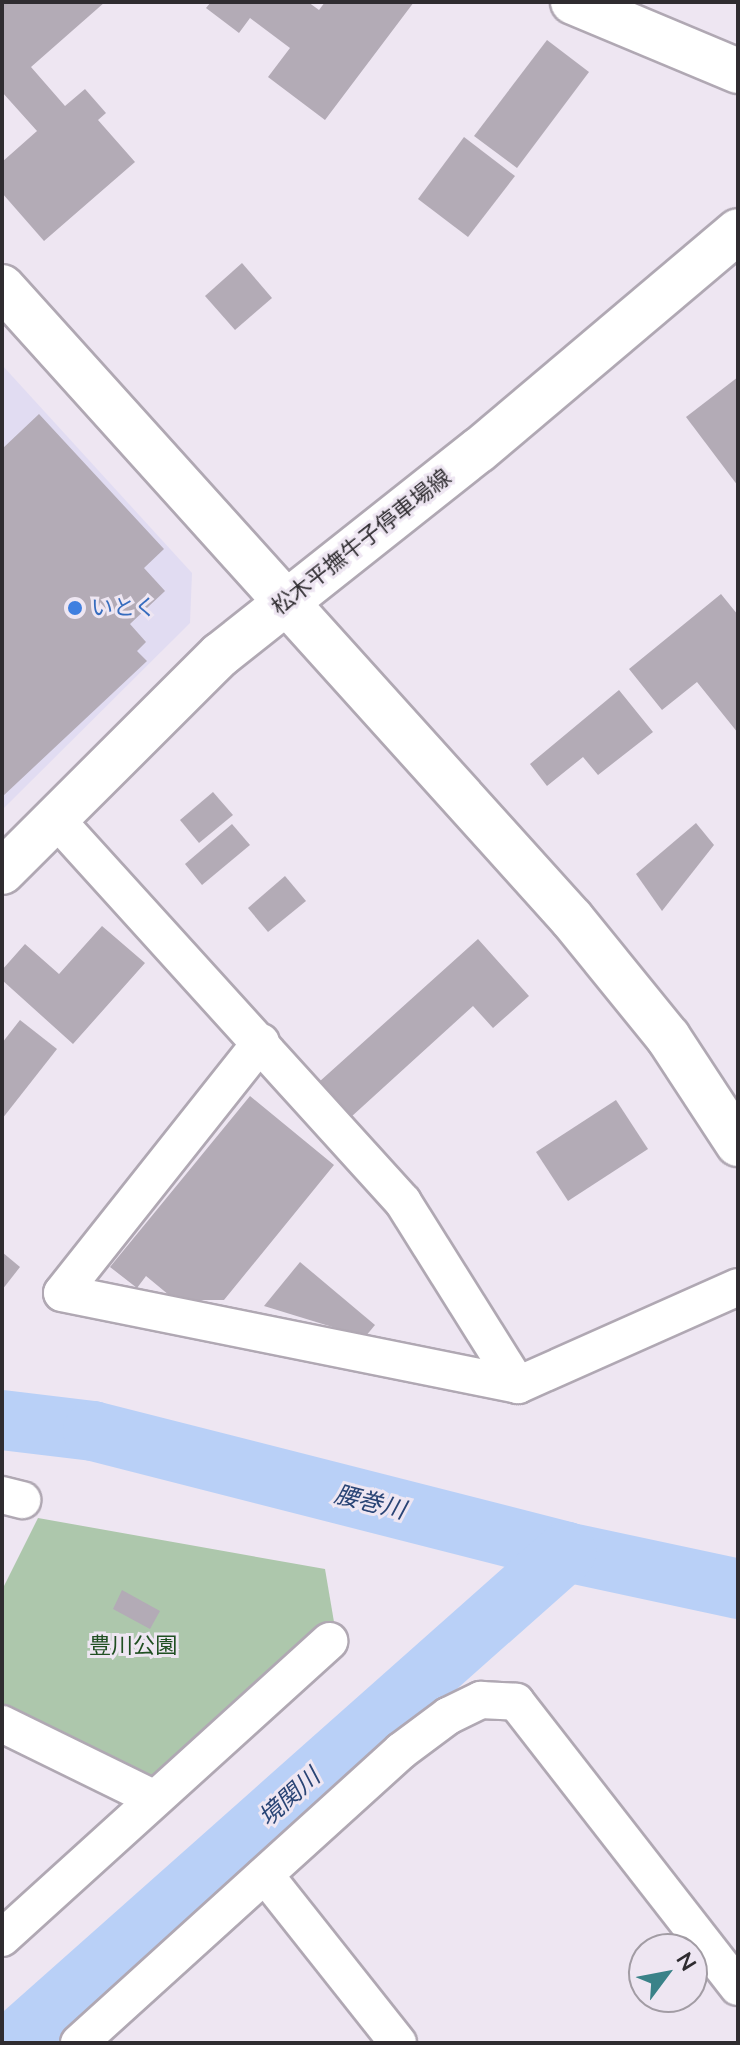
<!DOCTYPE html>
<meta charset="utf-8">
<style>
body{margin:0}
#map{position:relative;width:740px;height:2045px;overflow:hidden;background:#eee6f2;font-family:Mulish,"Noto Sans JP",sans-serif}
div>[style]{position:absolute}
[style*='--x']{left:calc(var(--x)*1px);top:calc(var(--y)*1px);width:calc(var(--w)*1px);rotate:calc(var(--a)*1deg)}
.commercial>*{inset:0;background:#e1dcf2}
.green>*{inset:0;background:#adc7ac}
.river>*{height:60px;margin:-30px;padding:0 30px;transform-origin:30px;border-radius:30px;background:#b9d0f7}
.building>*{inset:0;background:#b3abb6}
.roads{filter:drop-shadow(2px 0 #b0a8b3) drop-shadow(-2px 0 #b0a8b3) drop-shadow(0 2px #b0a8b3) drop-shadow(0 -2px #b0a8b3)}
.street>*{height:36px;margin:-18px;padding:0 18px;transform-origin:18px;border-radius:18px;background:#fff}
.secondary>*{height:44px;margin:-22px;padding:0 22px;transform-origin:22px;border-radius:22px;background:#fff}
.dots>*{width:22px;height:22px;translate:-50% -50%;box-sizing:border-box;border:4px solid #eee6f2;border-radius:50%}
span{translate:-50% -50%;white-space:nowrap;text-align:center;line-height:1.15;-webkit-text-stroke:6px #eee6f2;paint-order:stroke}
.street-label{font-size:22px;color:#2f2c30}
.shop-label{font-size:22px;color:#366cbe}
.left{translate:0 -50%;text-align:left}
.park-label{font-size:22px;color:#204f22}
.water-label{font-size:24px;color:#294475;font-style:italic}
.frame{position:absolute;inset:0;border:4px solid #2f2c30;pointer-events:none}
.north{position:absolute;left:628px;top:1933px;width:80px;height:80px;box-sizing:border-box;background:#eee6f2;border:2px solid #a29ca4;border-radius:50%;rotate:58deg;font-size:22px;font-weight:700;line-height:32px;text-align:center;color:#2f2c30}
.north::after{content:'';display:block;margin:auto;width:28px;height:36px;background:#3a8288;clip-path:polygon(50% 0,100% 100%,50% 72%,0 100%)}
</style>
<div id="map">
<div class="commercial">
<div style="clip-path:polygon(2px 365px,192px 573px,190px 623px,2px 810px)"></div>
</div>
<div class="green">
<div style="clip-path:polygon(38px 1518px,325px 1569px,334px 1622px,154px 1777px,2px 1706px,2px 1590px)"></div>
</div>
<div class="river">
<div style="--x:2;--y:1420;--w:92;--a:6.9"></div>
<div style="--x:93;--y:1431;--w:488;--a:14.3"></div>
<div style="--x:566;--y:1552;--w:176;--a:12.1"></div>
<div style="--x:13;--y:2043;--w:740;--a:-41.6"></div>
</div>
<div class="building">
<div style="clip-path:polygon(2px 2px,105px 2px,31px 67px,65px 106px,85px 89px,106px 113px,98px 120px,135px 162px,44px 241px,2px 193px,2px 162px,37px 131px,2px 92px)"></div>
<div style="clip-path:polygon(211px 2px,308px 2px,319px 10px,325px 2px,414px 2px,325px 120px,268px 77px,290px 48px,250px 18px,239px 33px,206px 8px)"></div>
<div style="clip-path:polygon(547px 40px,589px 72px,517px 168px,474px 136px)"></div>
<div style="clip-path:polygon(464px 137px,515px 176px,468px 237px,418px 199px)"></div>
<div style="clip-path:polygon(242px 263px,272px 298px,235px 330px,205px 296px)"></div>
<div style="clip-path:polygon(738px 377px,738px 486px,686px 417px)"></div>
<div style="clip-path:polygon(39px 414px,164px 549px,144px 568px,165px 591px,130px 624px,146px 642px,137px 651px,147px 661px,2px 797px,2px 449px)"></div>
<div style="clip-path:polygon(721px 594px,738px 615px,738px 733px,697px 682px,662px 710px,629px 669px)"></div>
<div style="clip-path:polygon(619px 690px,653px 732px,598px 775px,583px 757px,547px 786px,530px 764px)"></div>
<div style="clip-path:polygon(213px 792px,233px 815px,199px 843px,180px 820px)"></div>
<div style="clip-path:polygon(696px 823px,714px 845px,662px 911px,636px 874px)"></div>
<div style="clip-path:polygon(232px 824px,250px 845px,202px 885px,185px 864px)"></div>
<div style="clip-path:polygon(285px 876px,306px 901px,268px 932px,248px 908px)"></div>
<div style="clip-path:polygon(102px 926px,145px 963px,73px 1044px,2px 980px,2px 970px,25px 944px,59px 974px)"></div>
<div style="clip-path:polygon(478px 939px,529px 996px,493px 1028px,473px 1006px,351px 1117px,319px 1082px)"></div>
<div style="clip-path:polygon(20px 1020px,57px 1049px,2px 1119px,2px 1043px)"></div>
<div style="clip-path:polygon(250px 1096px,334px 1165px,224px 1300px,175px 1300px,146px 1276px,137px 1288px,110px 1267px)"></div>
<div style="clip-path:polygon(616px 1100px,648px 1149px,568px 1201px,536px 1152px)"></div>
<div style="clip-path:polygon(2px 1252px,20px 1267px,2px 1290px)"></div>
<div style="clip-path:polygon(300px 1262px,375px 1325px,365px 1337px,264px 1306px)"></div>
<div style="clip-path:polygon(122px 1590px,160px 1611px,150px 1629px,113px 1609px)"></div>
</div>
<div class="roads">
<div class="street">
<div style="--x:53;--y:816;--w:521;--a:47.8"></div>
<div style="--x:403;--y:1202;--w:216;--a:57.9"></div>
<div style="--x:261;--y:1042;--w:320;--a:128.4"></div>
<div style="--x:62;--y:1293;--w:465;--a:11.4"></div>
<div style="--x:518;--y:1385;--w:241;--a:-24"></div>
<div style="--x:2;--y:1495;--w:21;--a:14"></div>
<div style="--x:2;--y:1724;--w:168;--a:26.1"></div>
<div style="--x:265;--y:1875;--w:214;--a:51.6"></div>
<div style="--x:2;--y:1938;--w:442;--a:-42.2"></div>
<div style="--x:79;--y:2043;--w:435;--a:-42.2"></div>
<div style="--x:401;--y:1751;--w:59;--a:-36.7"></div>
<div style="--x:448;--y:1716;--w:37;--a:-26"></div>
<div style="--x:481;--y:1700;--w:35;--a:3"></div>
<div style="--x:516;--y:1702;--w:361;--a:52.1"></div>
</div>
<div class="secondary">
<div style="--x:573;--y:2;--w:179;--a:22.7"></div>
<div style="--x:2;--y:287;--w:851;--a:47.95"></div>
<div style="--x:572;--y:919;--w:152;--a:50.9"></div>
<div style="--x:668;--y:1037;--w:128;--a:56.8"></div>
<div style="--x:2;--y:872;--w:308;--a:-44.9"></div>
<div style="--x:220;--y:655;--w:330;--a:-38.4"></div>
<div style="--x:479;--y:450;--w:339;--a:-40.2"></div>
</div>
</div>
<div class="dots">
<div style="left:75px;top:608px;background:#3f7fe0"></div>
</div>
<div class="street-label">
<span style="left:361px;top:542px;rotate:-38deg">松木平撫牛子停車場線</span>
</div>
<div class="shop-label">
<span class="left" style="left:91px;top:608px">いとく</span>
</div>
<div class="park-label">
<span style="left:133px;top:1646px">豊川公園</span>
</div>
<div class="water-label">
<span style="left:370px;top:1502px;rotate:14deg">腰巻川</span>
<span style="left:289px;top:1797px;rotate:-42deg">境関川</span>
</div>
<div class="frame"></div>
<div class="north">N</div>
</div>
